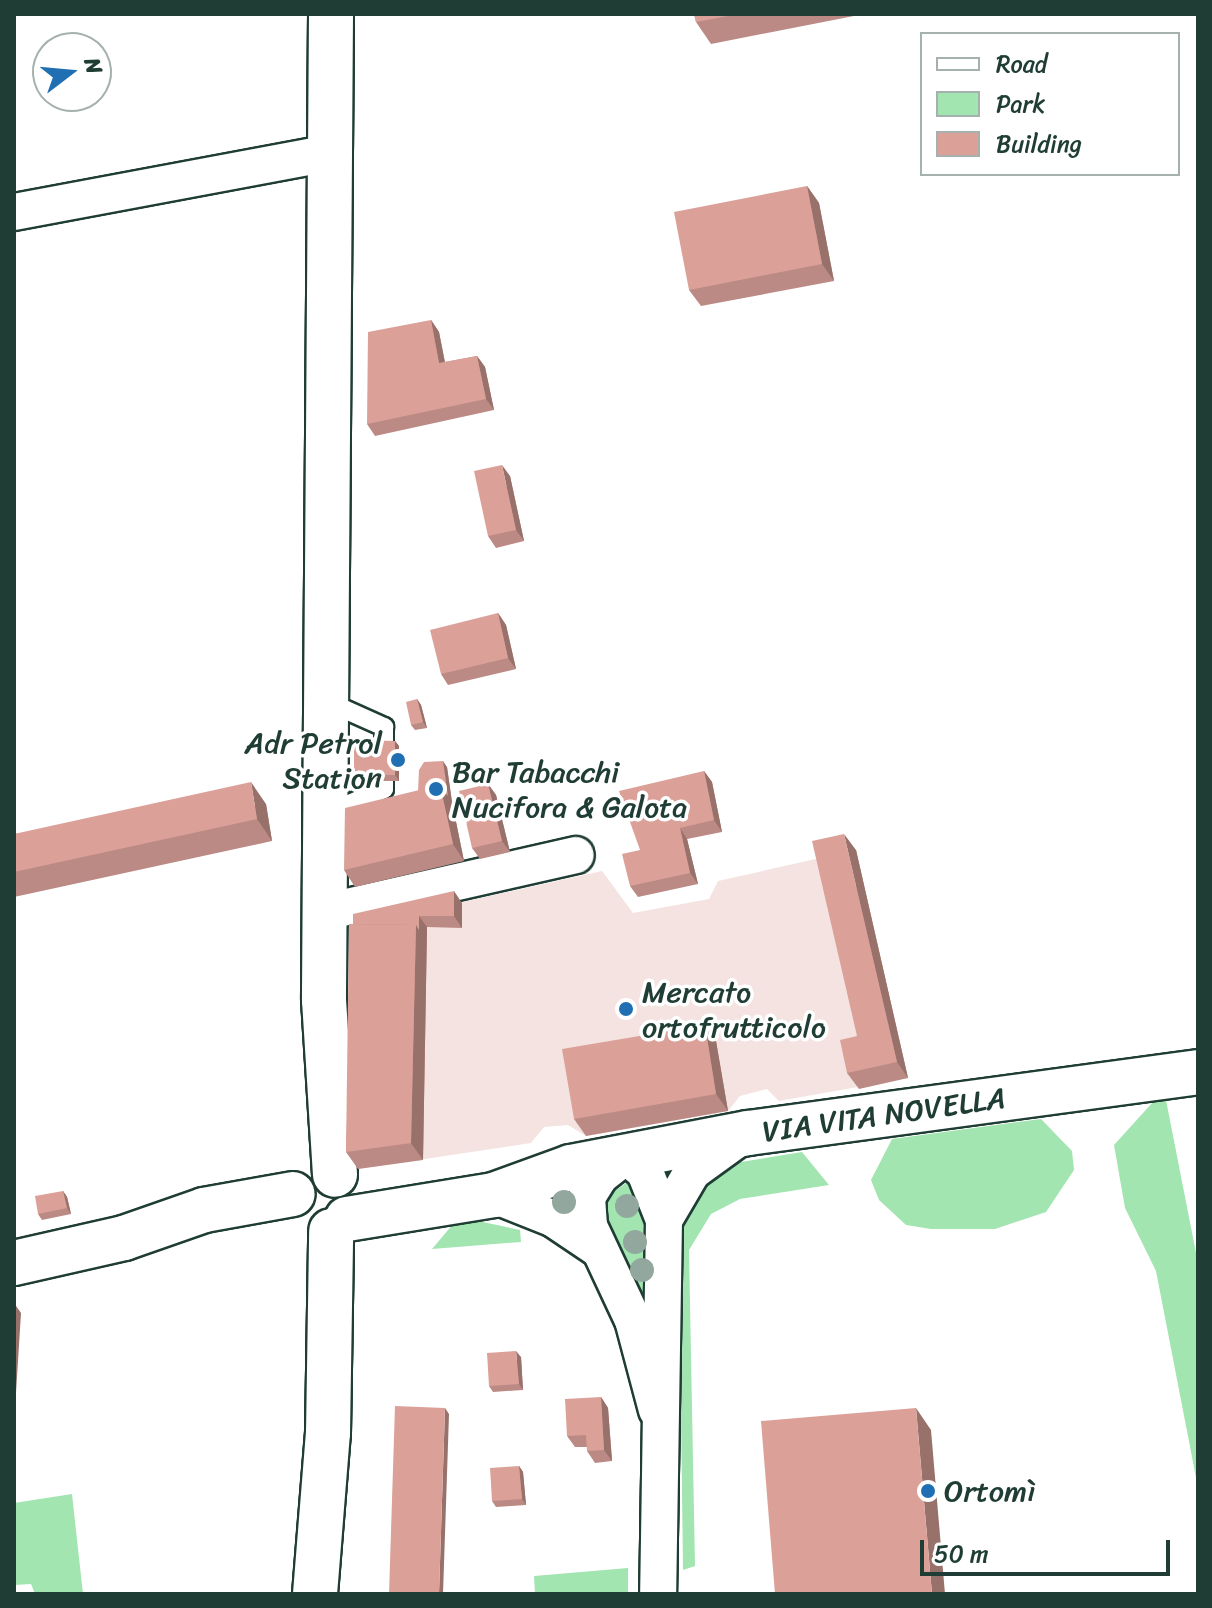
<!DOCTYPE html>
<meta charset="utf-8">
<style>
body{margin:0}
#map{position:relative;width:1212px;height:1608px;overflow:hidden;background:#fff;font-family:Sriracha,sans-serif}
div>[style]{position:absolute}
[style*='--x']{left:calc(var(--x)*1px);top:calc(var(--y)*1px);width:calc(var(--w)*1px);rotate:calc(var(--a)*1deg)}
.built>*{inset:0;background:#f4e3e0}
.green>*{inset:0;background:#a2e5b0}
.roads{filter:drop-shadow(2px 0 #1f3d34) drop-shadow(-2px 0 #1f3d34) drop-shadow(0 2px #1f3d34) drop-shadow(0 -2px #1f3d34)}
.lane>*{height:18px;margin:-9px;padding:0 9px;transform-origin:9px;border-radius:9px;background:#fff}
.street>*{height:36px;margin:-18px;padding:0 18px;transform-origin:18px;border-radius:18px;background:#fff}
.secondary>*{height:44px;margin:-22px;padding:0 22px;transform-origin:22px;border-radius:22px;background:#fff}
.trees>*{width:24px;height:24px;margin:-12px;border-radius:50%;background:#92a79d}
.wall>*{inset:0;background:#bc8a84}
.shaded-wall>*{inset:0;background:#99716b}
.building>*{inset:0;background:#dba199}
.dots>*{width:22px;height:22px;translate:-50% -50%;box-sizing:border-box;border:4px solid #fff;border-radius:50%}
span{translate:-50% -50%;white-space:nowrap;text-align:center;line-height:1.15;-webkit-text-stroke:7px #fff;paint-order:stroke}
.poi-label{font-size:30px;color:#1f3d34}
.right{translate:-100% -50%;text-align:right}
.left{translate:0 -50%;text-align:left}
.street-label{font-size:30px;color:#1f3d34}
.frame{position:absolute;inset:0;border:16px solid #1f3d34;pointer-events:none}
.legend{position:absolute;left:920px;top:32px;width:260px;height:144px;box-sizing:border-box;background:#fff;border:2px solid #a5b1ae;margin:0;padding:10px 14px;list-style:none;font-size:24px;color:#1f3d34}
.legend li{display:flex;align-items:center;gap:16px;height:40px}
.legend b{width:40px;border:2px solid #a5b1ae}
.north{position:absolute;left:32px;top:32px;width:80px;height:80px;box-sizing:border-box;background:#fff;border:2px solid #a5b1ae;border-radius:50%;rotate:74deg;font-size:22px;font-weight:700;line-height:32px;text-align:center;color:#1f3d34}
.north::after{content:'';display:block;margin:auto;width:28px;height:36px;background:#1f6fb2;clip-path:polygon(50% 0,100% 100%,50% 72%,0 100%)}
.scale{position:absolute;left:920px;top:1540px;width:250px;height:36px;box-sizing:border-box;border:4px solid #1f3d34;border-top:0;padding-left:10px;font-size:24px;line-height:28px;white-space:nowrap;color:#1f3d34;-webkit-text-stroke:6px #fff;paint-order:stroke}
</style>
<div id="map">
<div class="built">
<div style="clip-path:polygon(856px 850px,908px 1078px,779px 1101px,767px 1089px,740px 1096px,728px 1111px,586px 1136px,568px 1125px,544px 1127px,531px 1143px,358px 1169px,361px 925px,602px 871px,633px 913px,709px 899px,718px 881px)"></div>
</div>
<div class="green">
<div style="clip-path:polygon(1166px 1100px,1198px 1263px,1198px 1488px,1156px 1271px,1125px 1208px,1114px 1145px,1153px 1102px)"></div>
<div style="clip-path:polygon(1041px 1119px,1072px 1151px,1074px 1170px,1046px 1212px,995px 1229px,931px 1229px,906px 1225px,879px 1200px,871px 1180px,892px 1139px)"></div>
<div style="clip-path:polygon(802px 1152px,829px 1185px,740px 1199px,711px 1214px,689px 1250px,695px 1566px,683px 1570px,679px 1255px,684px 1210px,702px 1183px,729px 1164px)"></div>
<div style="clip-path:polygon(629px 1181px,646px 1194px,653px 1336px,635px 1281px,605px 1225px,603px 1199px)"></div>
<div style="clip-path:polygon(459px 1217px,520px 1230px,521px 1242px,432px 1249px)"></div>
<div style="clip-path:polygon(72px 1494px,83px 1594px,35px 1594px,31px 1584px,14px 1585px,14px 1503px)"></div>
<div style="clip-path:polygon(628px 1568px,628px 1594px,535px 1594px,534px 1576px)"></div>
</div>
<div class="roads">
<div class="lane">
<div style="--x:326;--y:701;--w:64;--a:24.1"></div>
<div style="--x:384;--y:727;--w:62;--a:90"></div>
<div style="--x:384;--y:789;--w:63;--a:156.7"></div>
</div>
<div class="street">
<div style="--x:14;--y:212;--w:320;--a:-10.6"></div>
<div style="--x:325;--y:912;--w:257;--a:-12.8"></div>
<div style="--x:494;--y:1195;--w:65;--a:21.8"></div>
<div style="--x:554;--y:1219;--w:52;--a:34"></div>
<div style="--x:664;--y:1220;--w:56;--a:-59.7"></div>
<div style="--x:692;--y:1172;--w:58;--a:-35.9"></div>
<div style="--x:657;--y:1410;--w:93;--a:-104.9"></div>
<div style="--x:633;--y:1320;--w:104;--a:-115.1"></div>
<div style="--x:589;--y:1226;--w:29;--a:-94"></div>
<div style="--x:587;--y:1197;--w:25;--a:-58"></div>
<div style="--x:600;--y:1176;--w:33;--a:-38"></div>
<div style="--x:626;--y:1156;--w:25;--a:40"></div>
<div style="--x:645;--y:1172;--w:52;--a:68.4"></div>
<div style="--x:664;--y:1220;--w:374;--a:90.9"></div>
</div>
<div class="secondary">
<div style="--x:331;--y:14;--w:986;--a:90.41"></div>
<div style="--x:324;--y:1000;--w:175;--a:86.4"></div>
<div style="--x:347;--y:1219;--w:149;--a:-9.3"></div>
<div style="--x:494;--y:1195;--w:82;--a:-20"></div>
<div style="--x:571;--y:1167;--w:180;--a:-10.9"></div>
<div style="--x:748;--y:1133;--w:454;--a:-7.7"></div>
<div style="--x:14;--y:1263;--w:113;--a:-12.8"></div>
<div style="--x:124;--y:1238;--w:85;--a:-19.3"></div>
<div style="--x:204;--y:1210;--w:90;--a:-10.2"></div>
<div style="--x:315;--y:1594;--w:162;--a:-85.4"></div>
<div style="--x:328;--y:1433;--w:202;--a:-89.1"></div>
</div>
</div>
<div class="trees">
<div style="left:564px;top:1202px"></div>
<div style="left:627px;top:1206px"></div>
<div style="left:635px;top:1242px"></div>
<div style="left:642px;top:1270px"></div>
</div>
<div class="wall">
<div style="clip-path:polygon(694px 14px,854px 14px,854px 16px,711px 44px,696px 22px)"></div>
<div style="clip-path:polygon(807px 186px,819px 203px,834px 281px,701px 306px,689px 290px)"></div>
<div style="clip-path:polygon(431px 320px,439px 332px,445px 362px,477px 356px,485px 367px,494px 410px,375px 436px,367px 424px)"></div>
<div style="clip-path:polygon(510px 476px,524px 541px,496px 548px,488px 536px)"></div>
<div style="clip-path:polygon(498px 613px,506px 625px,516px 669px,448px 685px,441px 674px)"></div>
<div style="clip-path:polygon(417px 699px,421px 705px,427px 728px,415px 730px,411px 725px)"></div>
<div style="clip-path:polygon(395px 741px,399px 746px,399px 781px,358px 781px,354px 775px)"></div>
<div style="clip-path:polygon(447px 767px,452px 802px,464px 861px,355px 887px,344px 870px,418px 791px)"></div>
<div style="clip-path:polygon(704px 771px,712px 782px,722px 832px,687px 839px,698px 884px,638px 897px,630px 886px,640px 850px)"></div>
<div style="clip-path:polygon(488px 784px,496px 795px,510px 852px,480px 859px,472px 848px)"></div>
<div style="clip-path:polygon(266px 804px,272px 841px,14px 897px,14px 834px)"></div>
<div style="clip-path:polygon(856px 850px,908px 1078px,859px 1089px,847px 1073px,857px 1036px)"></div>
<div style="clip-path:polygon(462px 903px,462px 928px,427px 927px,423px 1160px,358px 1169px,346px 1152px,353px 924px)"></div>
<div style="clip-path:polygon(705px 1025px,716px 1041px,728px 1111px,586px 1136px,574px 1119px)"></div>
<div style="clip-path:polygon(63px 1191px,67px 1197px,71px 1214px,42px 1220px,38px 1214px)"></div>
<div style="clip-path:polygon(521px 1357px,523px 1390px,493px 1392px,489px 1386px)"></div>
<div style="clip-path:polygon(601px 1397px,608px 1408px,612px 1461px,595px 1463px,587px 1451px,587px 1447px,575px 1447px,567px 1436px)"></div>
<div style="clip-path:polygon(519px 1466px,523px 1472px,526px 1505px,496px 1507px,492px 1501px)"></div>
</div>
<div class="shaded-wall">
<div style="clip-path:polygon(807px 186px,819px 203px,834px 281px,822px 264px)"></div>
<div style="clip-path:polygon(431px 320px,439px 332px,447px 374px,439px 363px)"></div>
<div style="clip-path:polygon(477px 356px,485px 367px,494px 410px,486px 399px)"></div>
<div style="clip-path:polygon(502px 465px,510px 476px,524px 541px,516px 530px)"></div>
<div style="clip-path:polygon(498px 613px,506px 625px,516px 669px,508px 658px)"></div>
<div style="clip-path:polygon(417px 699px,421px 705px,427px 728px,423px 722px)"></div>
<div style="clip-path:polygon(395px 741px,399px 746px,399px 781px,395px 775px)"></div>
<div style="clip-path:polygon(443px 761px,447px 767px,452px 802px,464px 861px,453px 844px,440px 785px)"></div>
<div style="clip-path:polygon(704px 771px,712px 782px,722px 832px,714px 820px)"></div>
<div style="clip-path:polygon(251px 782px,266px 804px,272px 841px,257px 819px)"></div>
<div style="clip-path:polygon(488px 784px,496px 795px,510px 852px,502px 841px)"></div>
<div style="clip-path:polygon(680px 828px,687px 839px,698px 884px,690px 873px)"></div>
<div style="clip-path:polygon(844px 834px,856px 850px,908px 1078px,897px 1062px)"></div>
<div style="clip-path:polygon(454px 891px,462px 903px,462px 928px,454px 916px)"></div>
<div style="clip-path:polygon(419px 916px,427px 927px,423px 1160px,411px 1143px,416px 925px)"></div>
<div style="clip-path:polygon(705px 1025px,716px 1041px,728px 1111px,716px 1094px)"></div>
<div style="clip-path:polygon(63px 1191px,67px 1197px,71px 1214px,67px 1208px)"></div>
<div style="clip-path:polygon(14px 1303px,21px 1313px,14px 1425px)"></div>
<div style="clip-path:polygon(516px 1351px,521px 1357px,523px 1390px,519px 1384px)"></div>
<div style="clip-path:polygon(601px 1397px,608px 1408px,612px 1461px,604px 1450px)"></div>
<div style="clip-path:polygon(445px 1408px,449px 1414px,443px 1594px,439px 1594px)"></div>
<div style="clip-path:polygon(916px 1408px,931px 1430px,945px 1594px,932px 1594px)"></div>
<div style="clip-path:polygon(519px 1466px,523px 1472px,526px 1505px,522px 1499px)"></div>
</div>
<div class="building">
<div style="clip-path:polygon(694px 14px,739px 14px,696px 22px)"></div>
<div style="clip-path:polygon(807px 186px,822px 264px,689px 290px,674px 212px)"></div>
<div style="clip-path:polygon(431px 320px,439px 363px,477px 356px,486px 399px,367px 424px,368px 332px)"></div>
<div style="clip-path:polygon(502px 465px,516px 530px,488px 536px,474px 471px)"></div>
<div style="clip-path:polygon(498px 613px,508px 658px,441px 674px,430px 630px)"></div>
<div style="clip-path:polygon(417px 699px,423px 722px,411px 725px,406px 702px)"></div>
<div style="clip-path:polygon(354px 740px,395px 741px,395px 775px,354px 775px)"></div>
<div style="clip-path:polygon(443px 761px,448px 796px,440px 785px,418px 791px,419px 770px,424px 762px)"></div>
<div style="clip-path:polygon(704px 771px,714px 820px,680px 828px,690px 873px,630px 886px,622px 854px,640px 850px,619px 791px)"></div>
<div style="clip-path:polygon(251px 782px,257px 819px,14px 872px,14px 834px)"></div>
<div style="clip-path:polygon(488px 784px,502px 841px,472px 848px,459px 791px)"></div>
<div style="clip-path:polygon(440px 785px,453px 844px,344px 870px,345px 808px)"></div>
<div style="clip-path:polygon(844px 834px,897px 1062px,847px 1073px,840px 1040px,857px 1036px,812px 841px)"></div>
<div style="clip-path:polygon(454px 891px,454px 916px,419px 916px,419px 930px,416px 925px,353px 924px,353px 914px)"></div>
<div style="clip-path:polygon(349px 924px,416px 925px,411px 1143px,346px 1152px)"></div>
<div style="clip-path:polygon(705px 1025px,716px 1094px,574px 1119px,562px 1049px)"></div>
<div style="clip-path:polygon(63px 1191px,67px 1208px,38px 1214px,35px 1196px)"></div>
<div style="clip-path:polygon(516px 1351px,519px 1384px,489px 1386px,487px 1353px)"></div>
<div style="clip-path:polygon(601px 1397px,604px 1450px,587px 1451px,586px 1435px,567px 1436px,565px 1399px)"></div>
<div style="clip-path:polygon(395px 1406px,445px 1408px,439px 1594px,389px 1594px)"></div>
<div style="clip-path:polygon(916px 1408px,932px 1594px,775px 1594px,761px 1421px)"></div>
<div style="clip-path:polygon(519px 1466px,522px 1499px,492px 1501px,490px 1468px)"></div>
</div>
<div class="dots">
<div style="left:398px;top:760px;background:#1f6fb2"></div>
<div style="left:436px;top:789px;background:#1f6fb2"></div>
<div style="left:626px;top:1009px;background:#1f6fb2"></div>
<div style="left:928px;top:1491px;background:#1f6fb2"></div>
</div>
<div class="poi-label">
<span class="right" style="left:382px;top:760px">Adr Petrol<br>Station</span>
<span class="left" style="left:452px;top:789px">Bar Tabacchi<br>Nucifora &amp; Galota</span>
<span class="left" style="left:642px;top:1009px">Mercato<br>ortofrutticolo</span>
<span class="left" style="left:944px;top:1491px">Ortomì</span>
</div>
<div class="street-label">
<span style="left:884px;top:1115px;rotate:-8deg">VIA VITA NOVELLA</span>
</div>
<div class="frame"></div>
<ul class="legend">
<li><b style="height:10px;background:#fff"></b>Road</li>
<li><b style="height:22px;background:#a2e5b0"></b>Park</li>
<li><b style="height:22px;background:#dba199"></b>Building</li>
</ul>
<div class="north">N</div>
<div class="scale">50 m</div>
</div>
